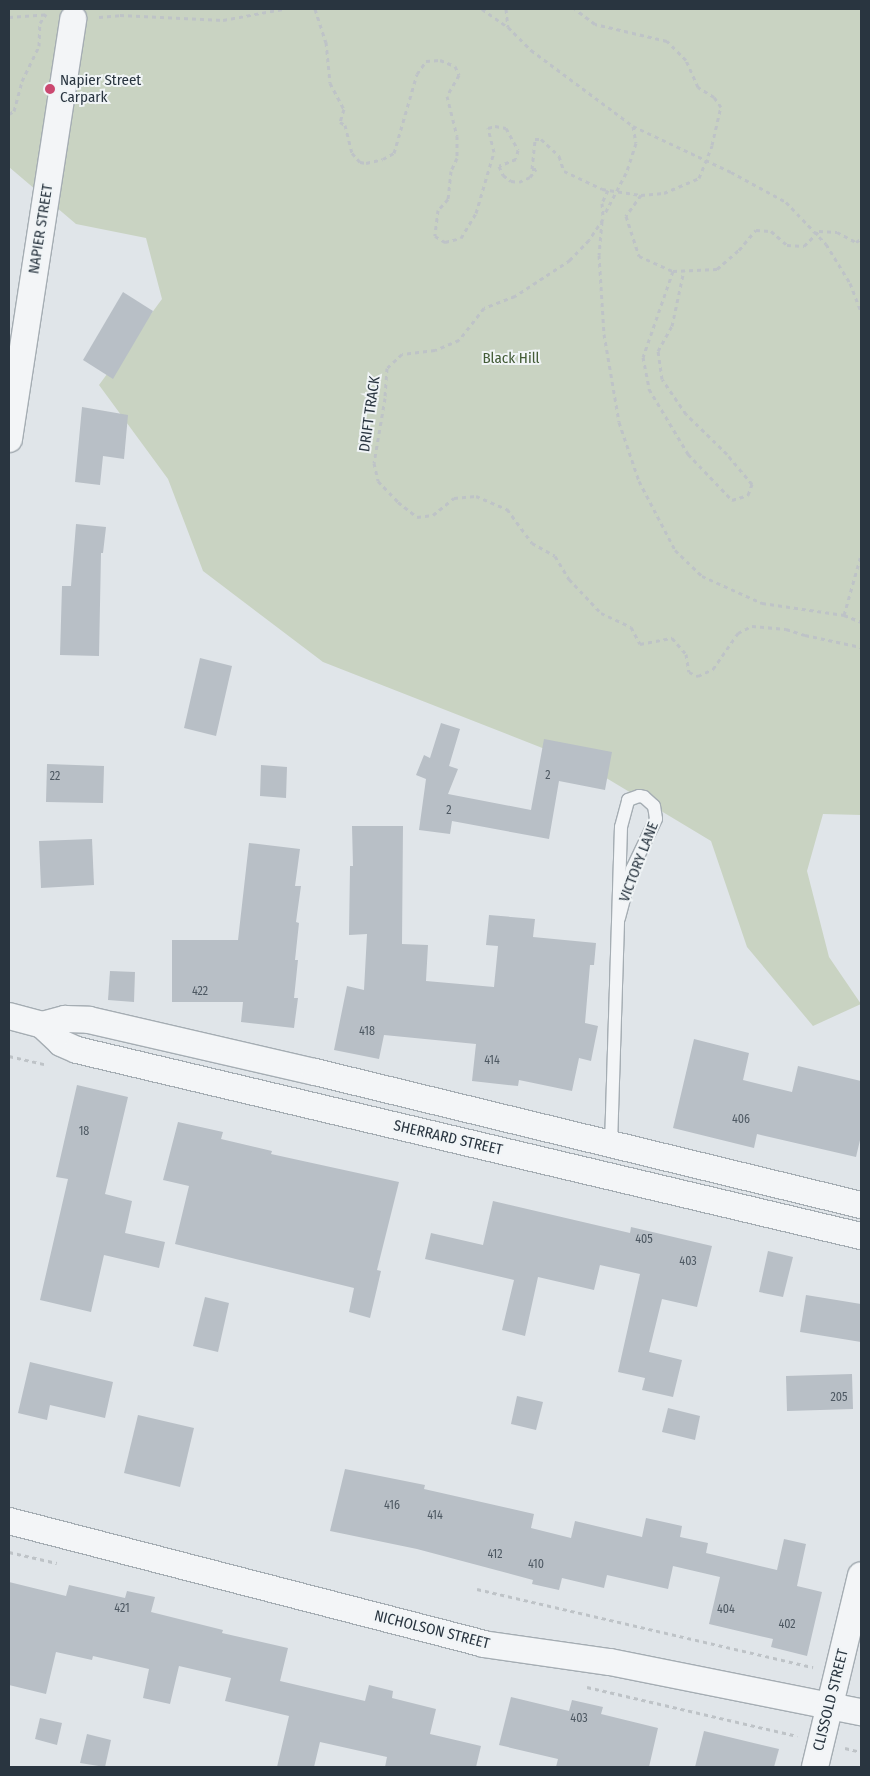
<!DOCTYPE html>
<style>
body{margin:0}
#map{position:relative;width:870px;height:1776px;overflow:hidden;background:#e0e5e9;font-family:"Fira Sans Condensed",sans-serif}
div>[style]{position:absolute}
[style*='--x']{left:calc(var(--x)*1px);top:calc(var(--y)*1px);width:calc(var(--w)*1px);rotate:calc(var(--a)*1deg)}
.green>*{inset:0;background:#c9d3c2}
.building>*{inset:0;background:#b8bfc6}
.path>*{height:3px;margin-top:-1.5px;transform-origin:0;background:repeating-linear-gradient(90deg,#bec3c7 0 4px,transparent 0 8px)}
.roads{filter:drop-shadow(1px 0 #a5adb3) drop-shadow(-1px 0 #a5adb3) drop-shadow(0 1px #a5adb3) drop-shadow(0 -1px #a5adb3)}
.service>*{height:12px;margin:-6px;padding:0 6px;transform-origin:6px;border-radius:6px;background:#f3f5f7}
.minor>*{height:26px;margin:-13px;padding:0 13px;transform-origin:13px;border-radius:13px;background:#f3f5f7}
.dots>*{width:14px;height:14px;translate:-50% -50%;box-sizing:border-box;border:2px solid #f0f4f6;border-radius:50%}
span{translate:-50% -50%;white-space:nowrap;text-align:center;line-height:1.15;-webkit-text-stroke:4px #f0f4f6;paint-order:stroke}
.number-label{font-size:12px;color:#4d5862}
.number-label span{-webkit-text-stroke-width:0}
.poi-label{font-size:15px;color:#293540}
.left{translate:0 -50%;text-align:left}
.street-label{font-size:15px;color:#293540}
.park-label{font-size:15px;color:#435c37}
.frame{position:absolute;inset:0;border:10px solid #293540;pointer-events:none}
</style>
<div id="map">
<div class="green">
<div style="clip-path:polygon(9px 9px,861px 9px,861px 815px,823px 814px,807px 871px,829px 957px,861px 1004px,813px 1026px,747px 947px,711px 841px,583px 764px,323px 662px,203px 571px,168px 479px,99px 385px,162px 299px,146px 238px,76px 224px,9px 167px)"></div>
</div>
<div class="building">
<div style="clip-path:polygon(123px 292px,153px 311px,113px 379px,83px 360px)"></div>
<div style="clip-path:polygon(82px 407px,128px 415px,124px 459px,103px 456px,100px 485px,75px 482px)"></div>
<div style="clip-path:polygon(76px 524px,106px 527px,103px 553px,101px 553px,99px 656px,60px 655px,62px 586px,71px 586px)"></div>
<div style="clip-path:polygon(200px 658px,232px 666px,216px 736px,184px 728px)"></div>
<div style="clip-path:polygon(441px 723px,460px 729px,449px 766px,458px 769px,448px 794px,531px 810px,544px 739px,612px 752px,605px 790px,559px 781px,549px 839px,452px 821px,450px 834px,419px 830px,426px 779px,416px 775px,424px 755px,430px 758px)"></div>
<div style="clip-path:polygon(47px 764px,104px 766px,103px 803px,46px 802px)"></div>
<div style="clip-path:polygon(261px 765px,287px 767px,286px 798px,260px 796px)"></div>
<div style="clip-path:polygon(352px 826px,403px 826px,402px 944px,428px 945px,426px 981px,494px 987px,498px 946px,486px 945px,489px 915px,535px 919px,533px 937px,596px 943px,594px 965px,590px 965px,585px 1023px,598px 1026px,591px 1061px,579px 1058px,572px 1091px,519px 1080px,518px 1086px,472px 1081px,476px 1044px,384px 1035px,379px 1059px,334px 1050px,347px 986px,364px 990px,367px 934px,349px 935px,350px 866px,353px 866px)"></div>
<div style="clip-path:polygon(92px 839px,94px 885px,41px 888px,39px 841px)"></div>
<div style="clip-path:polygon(249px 843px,300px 849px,295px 886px,301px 886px,296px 922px,299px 923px,295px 960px,298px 960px,294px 998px,298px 998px,294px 1028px,241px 1022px,243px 1002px,172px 1002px,172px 940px,238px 940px)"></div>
<div style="clip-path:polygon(110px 971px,135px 972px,134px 1002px,108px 1000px)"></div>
<div style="clip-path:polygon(694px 1039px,749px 1053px,743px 1080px,792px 1092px,798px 1066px,861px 1081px,861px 1136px,856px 1157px,757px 1134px,754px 1148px,673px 1128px)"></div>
<div style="clip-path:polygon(77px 1085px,128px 1097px,105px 1194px,132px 1201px,125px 1233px,165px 1242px,159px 1268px,104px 1255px,91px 1312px,40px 1300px,68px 1179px,56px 1177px)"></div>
<div style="clip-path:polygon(178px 1122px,223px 1132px,221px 1139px,272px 1151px,271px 1154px,399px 1182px,377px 1270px,381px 1271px,370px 1318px,349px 1312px,354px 1288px,175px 1244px,189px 1186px,163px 1180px)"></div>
<div style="clip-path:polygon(493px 1201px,630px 1233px,631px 1227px,712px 1246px,697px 1307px,662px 1299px,649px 1352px,682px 1360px,673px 1397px,642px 1390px,645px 1378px,618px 1372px,640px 1274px,600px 1265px,594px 1290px,538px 1277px,525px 1336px,502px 1330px,514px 1280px,425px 1259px,431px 1233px,483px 1245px)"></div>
<div style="clip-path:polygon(768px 1251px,793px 1257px,783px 1297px,759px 1292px)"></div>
<div style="clip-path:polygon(806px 1295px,861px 1304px,861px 1342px,800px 1332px)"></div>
<div style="clip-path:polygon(205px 1297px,229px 1303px,218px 1352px,193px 1346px)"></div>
<div style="clip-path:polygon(30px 1362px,113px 1382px,105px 1418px,50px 1405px,47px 1420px,18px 1413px)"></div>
<div style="clip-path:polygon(852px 1374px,853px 1409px,787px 1411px,786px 1376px)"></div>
<div style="clip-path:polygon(517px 1396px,543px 1402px,536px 1430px,511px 1424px)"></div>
<div style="clip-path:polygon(668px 1408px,700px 1416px,695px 1440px,662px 1432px)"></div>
<div style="clip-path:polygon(138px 1415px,194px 1428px,180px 1487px,124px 1473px)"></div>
<div style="clip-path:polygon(345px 1469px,425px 1485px,424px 1489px,534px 1514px,531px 1528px,571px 1538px,575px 1521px,642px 1537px,646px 1518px,682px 1526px,680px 1537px,708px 1543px,706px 1553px,777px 1570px,784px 1539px,806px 1544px,797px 1586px,822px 1592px,807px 1656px,771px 1647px,773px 1639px,709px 1624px,720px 1577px,673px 1566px,668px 1589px,607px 1575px,604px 1588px,562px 1578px,559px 1590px,532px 1584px,533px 1580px,417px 1549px,330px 1531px)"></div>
<div style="clip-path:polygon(9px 1582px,66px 1596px,69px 1585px,125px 1598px,127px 1591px,155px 1597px,151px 1612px,223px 1630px,222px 1633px,288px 1648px,280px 1681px,365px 1701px,369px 1685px,393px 1691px,392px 1698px,436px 1709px,430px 1734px,481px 1746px,476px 1767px,385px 1767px,387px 1757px,320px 1742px,314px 1767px,277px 1767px,289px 1716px,225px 1701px,231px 1678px,179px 1666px,170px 1704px,143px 1698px,149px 1669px,93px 1656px,92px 1660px,56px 1652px,46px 1694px,9px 1685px)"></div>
<div style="clip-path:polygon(511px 1697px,569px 1711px,572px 1700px,603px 1707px,601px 1714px,658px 1728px,649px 1767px,556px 1767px,558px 1759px,499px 1745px)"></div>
<div style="clip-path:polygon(40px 1718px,62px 1723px,57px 1745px,35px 1739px)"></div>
<div style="clip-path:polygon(704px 1731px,779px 1749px,774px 1767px,695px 1767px)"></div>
<div style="clip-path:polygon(87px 1734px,111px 1740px,105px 1767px,80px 1763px)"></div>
</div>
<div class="path">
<div style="--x:315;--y:9;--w:35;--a:72"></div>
<div style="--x:326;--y:42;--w:41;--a:84.4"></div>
<div style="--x:330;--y:83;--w:30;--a:62"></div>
<div style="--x:344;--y:109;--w:14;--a:107"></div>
<div style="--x:340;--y:122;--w:6;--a:31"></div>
<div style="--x:345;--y:125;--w:29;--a:76"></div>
<div style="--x:352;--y:153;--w:12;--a:48"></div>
<div style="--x:360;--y:162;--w:6;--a:9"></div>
<div style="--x:366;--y:163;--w:17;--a:-13"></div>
<div style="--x:383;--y:159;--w:13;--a:-29"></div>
<div style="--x:394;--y:153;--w:82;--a:-73.8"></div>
<div style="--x:417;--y:74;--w:16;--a:-55"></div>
<div style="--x:426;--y:61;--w:14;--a:-4"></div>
<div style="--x:440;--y:60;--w:16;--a:22"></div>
<div style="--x:455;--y:66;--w:10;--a:66"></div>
<div style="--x:459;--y:75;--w:24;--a:120"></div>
<div style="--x:447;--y:96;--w:41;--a:76"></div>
<div style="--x:457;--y:136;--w:22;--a:90"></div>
<div style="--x:457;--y:158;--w:14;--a:115"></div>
<div style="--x:451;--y:171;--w:28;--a:96"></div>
<div style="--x:448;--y:199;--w:15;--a:132"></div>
<div style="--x:438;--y:210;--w:26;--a:97"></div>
<div style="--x:435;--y:236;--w:12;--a:31"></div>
<div style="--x:445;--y:242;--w:16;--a:-14"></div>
<div style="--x:461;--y:238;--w:29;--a:-59"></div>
<div style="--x:476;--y:213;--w:64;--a:-73.6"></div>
<div style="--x:494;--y:152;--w:25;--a:-104"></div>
<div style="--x:488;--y:128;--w:7;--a:-16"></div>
<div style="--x:495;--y:126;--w:11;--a:10"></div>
<div style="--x:506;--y:128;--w:25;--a:61"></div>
<div style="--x:518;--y:150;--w:9;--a:103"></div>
<div style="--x:516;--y:159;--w:18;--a:158"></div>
<div style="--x:499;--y:166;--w:10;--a:66"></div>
<div style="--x:503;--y:175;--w:10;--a:37"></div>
<div style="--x:511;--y:181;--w:8;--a:7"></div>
<div style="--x:519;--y:182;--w:12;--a:-24"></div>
<div style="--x:530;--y:177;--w:10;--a:-53"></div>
<div style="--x:536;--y:169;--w:4;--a:180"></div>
<div style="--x:532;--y:169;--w:30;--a:-84"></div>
<div style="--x:535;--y:139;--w:6;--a:0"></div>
<div style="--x:541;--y:139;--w:25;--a:43"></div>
<div style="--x:559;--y:156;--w:16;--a:72"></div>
<div style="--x:564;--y:171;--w:42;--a:25.3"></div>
<div style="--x:602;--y:189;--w:39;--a:9"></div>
<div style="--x:641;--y:195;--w:23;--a:-5"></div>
<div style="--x:664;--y:193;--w:38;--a:-23"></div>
<div style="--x:699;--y:178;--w:35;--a:-68"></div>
<div style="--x:712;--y:145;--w:39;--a:-77"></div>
<div style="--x:721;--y:107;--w:12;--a:-125"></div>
<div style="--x:714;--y:97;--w:19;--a:-148"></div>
<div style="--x:698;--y:87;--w:30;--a:-114"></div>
<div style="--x:686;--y:60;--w:27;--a:-135"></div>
<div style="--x:667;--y:41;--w:74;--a:-166.7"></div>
<div style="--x:595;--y:24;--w:25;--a:-143"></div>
<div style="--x:482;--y:9;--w:32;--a:35"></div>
<div style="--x:508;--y:27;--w:33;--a:45"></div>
<div style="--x:531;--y:50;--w:127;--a:36.7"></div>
<div style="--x:633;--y:126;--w:17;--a:80"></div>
<div style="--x:636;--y:143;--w:32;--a:108"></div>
<div style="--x:626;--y:173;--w:47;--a:117.6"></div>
<div style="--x:506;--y:9;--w:18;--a:84"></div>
<div style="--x:9;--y:17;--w:39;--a:-4"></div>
<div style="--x:99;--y:17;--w:21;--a:-5"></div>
<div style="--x:120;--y:15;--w:103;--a:2.8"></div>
<div style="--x:223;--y:20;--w:61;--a:-10.4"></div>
<div style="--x:9;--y:114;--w:6;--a:-31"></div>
<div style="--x:14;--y:111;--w:31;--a:-75"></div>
<div style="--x:22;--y:81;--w:39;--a:-64"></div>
<div style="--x:39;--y:46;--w:23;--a:-88"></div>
<div style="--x:40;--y:23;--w:11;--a:-56"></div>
<div style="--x:633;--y:126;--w:108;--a:25.1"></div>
<div style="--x:731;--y:172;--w:63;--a:28.6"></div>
<div style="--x:786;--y:202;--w:58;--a:46.4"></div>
<div style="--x:826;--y:244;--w:46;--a:58.4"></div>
<div style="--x:850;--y:283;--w:30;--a:69"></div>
<div style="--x:608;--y:190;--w:14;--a:115"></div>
<div style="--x:602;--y:203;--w:16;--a:86"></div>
<div style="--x:603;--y:219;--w:25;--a:124"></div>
<div style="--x:589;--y:240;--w:28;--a:134"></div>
<div style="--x:570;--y:260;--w:66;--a:146.8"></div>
<div style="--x:515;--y:296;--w:33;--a:159"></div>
<div style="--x:484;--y:308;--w:41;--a:128"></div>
<div style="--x:459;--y:340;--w:26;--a:157"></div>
<div style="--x:435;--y:350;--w:33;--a:173"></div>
<div style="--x:402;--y:354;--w:21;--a:137"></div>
<div style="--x:387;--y:368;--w:30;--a:94"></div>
<div style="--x:385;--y:398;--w:66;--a:99.6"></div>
<div style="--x:374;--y:463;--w:18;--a:77"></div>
<div style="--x:378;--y:481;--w:29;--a:46"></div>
<div style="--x:398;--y:502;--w:24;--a:38"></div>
<div style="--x:417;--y:517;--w:16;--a:-7"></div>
<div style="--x:433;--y:515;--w:27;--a:-39"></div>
<div style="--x:454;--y:498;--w:22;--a:-5"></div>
<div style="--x:476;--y:496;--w:34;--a:23"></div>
<div style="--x:507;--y:509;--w:42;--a:53.7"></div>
<div style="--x:532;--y:543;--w:26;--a:29"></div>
<div style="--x:555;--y:556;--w:27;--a:59"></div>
<div style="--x:569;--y:579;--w:47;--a:46.7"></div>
<div style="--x:601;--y:613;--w:33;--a:25"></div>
<div style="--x:631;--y:627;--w:19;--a:62"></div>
<div style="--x:640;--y:644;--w:33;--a:-11"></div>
<div style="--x:672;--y:638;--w:21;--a:49"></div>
<div style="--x:686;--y:654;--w:18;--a:81"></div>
<div style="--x:689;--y:672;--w:10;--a:24"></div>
<div style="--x:698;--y:676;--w:17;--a:-25"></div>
<div style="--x:713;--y:669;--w:44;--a:-55.2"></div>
<div style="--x:738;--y:633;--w:16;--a:-27"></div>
<div style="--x:752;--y:626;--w:34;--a:5"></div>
<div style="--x:786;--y:629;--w:20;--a:18"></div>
<div style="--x:805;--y:635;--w:57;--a:12.1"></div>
<div style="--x:641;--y:195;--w:26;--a:126"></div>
<div style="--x:626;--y:216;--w:42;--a:72"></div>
<div style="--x:639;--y:256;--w:37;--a:24"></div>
<div style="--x:673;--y:271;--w:44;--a:-2.6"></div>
<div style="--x:717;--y:269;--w:29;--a:-41"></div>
<div style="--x:739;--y:250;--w:26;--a:-50"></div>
<div style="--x:756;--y:230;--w:15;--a:4"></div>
<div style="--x:771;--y:231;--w:21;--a:41"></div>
<div style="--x:787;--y:245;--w:17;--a:3"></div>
<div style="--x:804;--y:246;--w:21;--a:-45"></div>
<div style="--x:819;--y:231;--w:18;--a:3"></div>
<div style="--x:837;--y:232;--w:21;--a:28"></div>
<div style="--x:856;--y:242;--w:6;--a:-31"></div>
<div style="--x:602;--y:221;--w:34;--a:95"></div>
<div style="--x:599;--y:255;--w:79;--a:86.4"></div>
<div style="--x:604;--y:334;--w:89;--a:80.3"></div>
<div style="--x:619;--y:422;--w:62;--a:71.3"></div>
<div style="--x:639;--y:481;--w:78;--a:62.4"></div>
<div style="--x:675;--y:550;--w:37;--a:44"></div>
<div style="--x:702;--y:576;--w:66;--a:24.2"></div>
<div style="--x:762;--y:603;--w:83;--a:8.3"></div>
<div style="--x:844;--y:615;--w:18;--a:22"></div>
<div style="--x:673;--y:271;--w:91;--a:109.2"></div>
<div style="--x:643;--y:357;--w:33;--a:79"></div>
<div style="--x:649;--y:389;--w:76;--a:59"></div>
<div style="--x:688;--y:454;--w:64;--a:46.3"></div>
<div style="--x:732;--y:500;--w:17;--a:-17"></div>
<div style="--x:748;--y:495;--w:12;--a:-70"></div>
<div style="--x:752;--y:484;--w:39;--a:-130"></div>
<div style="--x:727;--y:454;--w:57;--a:-135.7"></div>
<div style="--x:686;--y:414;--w:42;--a:-124.4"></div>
<div style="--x:662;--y:379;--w:28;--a:-98"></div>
<div style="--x:658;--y:351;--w:29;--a:-61"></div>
<div style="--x:672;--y:326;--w:57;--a:-77.9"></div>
<div style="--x:844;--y:615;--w:62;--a:-74.2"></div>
<div style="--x:9;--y:1056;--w:36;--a:13"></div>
<div style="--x:9;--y:1552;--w:49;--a:12.9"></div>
<div style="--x:477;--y:1589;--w:345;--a:13.1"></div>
<div style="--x:587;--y:1687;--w:216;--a:13.1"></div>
<div style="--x:845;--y:1748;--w:16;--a:14"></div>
</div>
<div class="roads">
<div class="service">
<div style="--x:611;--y:1145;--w:318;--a:-88.2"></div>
<div style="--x:621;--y:827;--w:28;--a:-75"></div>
<div style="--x:628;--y:800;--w:12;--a:-20"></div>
<div style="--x:639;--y:796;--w:5;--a:11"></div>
<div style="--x:644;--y:797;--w:13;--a:42"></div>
<div style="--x:654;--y:806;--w:13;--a:81"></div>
<div style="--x:656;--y:819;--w:55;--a:115.6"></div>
<div style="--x:632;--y:869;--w:51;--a:104.9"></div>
</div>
<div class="minor">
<div style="--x:9;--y:439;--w:425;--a:-81.3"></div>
<div style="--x:9;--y:1016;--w:34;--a:15"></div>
<div style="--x:42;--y:1025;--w:26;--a:43"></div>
<div style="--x:61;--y:1043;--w:17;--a:24"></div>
<div style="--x:77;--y:1050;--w:806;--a:13.35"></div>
<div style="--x:42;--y:1025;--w:24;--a:-15"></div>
<div style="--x:65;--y:1019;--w:24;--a:2"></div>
<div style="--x:89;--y:1020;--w:232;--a:13"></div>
<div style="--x:315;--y:1072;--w:562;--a:13.69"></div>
<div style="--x:9;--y:1521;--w:490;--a:14.5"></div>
<div style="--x:483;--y:1644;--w:128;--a:8.1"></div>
<div style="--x:610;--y:1662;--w:256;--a:11.3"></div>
<div style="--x:815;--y:1767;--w:197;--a:-76.5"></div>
</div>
</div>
<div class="dots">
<div style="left:50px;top:89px;background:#cb4870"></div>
</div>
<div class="number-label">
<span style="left:548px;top:776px">2</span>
<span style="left:55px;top:777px">22</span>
<span style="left:449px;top:811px">2</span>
<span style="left:200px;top:992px">422</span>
<span style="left:367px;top:1032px">418</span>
<span style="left:492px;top:1061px">414</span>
<span style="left:741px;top:1120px">406</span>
<span style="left:84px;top:1132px">18</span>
<span style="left:644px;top:1240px">405</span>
<span style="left:688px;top:1262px">403</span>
<span style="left:839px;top:1398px">205</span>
<span style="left:392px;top:1506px">416</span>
<span style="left:435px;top:1516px">414</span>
<span style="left:495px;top:1555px">412</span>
<span style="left:536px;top:1565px">410</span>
<span style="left:122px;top:1609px">421</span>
<span style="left:726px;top:1610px">404</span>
<span style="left:787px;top:1625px">402</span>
<span style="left:579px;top:1719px">403</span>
</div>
<div class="poi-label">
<span class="left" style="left:60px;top:89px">Napier Street<br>Carpark</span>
</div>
<div class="street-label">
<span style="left:41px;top:229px;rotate:-81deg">NAPIER STREET</span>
<span style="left:370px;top:414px;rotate:-82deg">DRIFT TRACK</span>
<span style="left:639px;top:862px;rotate:-69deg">VICTORY LANE</span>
<span style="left:448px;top:1138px;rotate:13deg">SHERRARD STREET</span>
<span style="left:432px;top:1630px;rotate:14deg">NICHOLSON STREET</span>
<span style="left:831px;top:1700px;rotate:-76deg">CLISSOLD STREET</span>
</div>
<div class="park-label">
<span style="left:511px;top:359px">Black Hill</span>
</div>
<div class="frame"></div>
</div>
